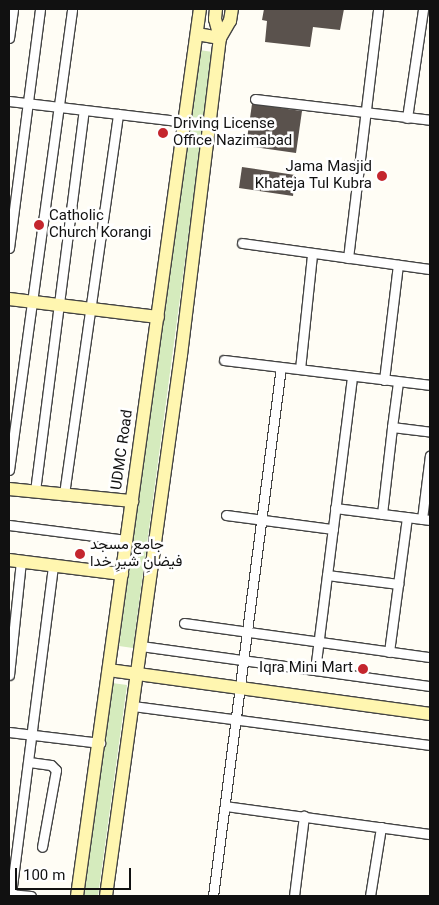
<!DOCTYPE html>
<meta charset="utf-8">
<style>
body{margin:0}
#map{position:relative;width:439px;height:905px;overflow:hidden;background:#fffdf5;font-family:Georgia,Vazirmatn,serif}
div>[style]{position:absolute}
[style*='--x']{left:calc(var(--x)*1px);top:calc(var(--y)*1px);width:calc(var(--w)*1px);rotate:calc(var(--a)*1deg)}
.green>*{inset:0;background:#d5ebbd}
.building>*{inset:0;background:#5a524d}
.roads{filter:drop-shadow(1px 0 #444) drop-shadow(-1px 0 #444) drop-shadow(0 1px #444) drop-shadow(0 -1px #444)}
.street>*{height:9px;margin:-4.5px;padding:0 4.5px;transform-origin:4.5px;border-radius:4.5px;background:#fff}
.secondary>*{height:12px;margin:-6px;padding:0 6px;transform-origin:6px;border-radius:6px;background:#fff6b0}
.dots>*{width:14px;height:14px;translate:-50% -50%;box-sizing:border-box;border:2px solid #fff;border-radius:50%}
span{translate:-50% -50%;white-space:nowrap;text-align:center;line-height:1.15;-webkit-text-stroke:5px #fff;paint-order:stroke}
.poi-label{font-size:15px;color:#111}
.left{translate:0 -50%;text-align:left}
.right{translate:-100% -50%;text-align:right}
.street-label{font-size:15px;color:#111}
.frame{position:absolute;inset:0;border:10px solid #111;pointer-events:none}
.scale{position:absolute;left:15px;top:868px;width:116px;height:22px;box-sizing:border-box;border:2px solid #111;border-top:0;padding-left:6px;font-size:15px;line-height:18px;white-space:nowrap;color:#111;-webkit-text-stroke:4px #fff;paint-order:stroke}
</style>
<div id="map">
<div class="green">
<div style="clip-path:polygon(199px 50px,213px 52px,133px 648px,119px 646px)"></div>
<div style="clip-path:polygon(112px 683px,127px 685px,98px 896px,83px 896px)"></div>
</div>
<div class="building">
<div style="clip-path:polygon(264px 9px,344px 9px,340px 30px,313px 27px,310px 47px,265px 42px,267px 21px,262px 20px)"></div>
<div style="clip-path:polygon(252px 104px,302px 111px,296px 153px,246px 146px)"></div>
<div style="clip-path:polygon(242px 167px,295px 175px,293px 196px,239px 188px)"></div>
</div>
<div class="roads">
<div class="street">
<div style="--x:9;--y:38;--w:29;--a:-82"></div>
<div style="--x:255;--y:99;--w:176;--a:6.8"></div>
<div style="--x:9;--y:101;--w:176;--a:6.8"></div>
<div style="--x:407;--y:118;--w:110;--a:-81.6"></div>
<div style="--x:242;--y:243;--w:190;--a:7.9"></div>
<div style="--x:9;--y:248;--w:241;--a:-82.6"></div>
<div style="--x:348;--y:258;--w:251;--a:-83.1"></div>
<div style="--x:224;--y:360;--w:208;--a:6.9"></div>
<div style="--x:300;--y:369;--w:116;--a:-84"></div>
<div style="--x:384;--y:380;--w:116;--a:-83.1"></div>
<div style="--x:398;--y:382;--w:45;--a:97.6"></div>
<div style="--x:392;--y:427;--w:38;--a:7"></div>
<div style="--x:9;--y:470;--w:465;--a:-82.2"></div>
<div style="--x:35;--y:491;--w:384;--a:-82.7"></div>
<div style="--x:64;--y:494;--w:384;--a:-81.9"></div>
<div style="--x:335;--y:508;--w:96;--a:7.2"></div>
<div style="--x:382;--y:514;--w:88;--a:-83.4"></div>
<div style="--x:226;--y:515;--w:108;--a:7.5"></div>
<div style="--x:422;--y:519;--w:64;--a:-82.9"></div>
<div style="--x:9;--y:525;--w:118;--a:7.3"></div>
<div style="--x:327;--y:575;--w:72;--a:7.2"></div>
<div style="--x:184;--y:623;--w:248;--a:7.9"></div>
<div style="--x:141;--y:646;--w:292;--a:7.9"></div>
<div style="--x:389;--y:652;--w:136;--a:-82.4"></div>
<div style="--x:315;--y:670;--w:296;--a:-82.8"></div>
<div style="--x:9;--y:675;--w:115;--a:-84"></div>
<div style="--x:133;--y:706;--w:300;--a:7.5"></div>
<div style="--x:9;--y:732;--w:92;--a:6.9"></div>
<div style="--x:29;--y:762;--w:22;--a:8"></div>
<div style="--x:51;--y:765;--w:7;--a:45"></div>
<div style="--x:56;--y:770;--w:78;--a:100.3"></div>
<div style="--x:225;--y:806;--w:207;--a:7.8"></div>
<div style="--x:9;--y:894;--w:22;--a:5"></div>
<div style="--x:11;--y:894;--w:332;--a:-82.7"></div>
<div style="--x:213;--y:896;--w:533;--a:-82.68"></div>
<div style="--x:294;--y:896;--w:81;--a:-82.9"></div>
<div style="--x:370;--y:896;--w:70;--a:-80.9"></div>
</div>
<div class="secondary">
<div style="--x:216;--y:9;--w:10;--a:96"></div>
<div style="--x:215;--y:19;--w:20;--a:75"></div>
<div style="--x:197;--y:34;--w:23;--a:10"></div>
<div style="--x:9;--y:299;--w:150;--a:6.9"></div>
<div style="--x:9;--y:489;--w:124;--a:5.6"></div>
<div style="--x:9;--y:560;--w:114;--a:7.1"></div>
<div style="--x:109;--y:670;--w:324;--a:7.8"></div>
<div style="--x:77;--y:896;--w:895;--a:-82.11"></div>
<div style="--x:106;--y:896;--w:546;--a:-82.11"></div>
<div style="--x:181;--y:355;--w:319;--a:-83"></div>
<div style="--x:220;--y:38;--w:20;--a:-60"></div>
<div style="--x:230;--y:21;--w:12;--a:-81"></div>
</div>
</div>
<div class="dots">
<div style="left:163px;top:133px;background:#c4262e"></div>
<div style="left:382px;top:176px;background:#c4262e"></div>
<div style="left:39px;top:225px;background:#c4262e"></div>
<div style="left:80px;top:554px;background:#c4262e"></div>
<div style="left:363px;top:669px;background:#c4262e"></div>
</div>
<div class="poi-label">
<span class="left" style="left:173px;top:133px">Driving License<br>Office Nazimabad</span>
<span class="right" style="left:372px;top:176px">Jama Masjid<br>Khateja Tul Kubra</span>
<span class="left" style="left:49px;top:225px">Catholic<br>Church Korangi</span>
<span class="left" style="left:90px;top:554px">جامع مسجد<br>فیضانِ شیرِ خدا</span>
<span class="right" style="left:353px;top:669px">Iqra Mini Mart</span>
</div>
<div class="street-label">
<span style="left:123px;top:450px;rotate:-82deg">UDMC Road</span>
</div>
<div class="frame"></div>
<div class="scale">100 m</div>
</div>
